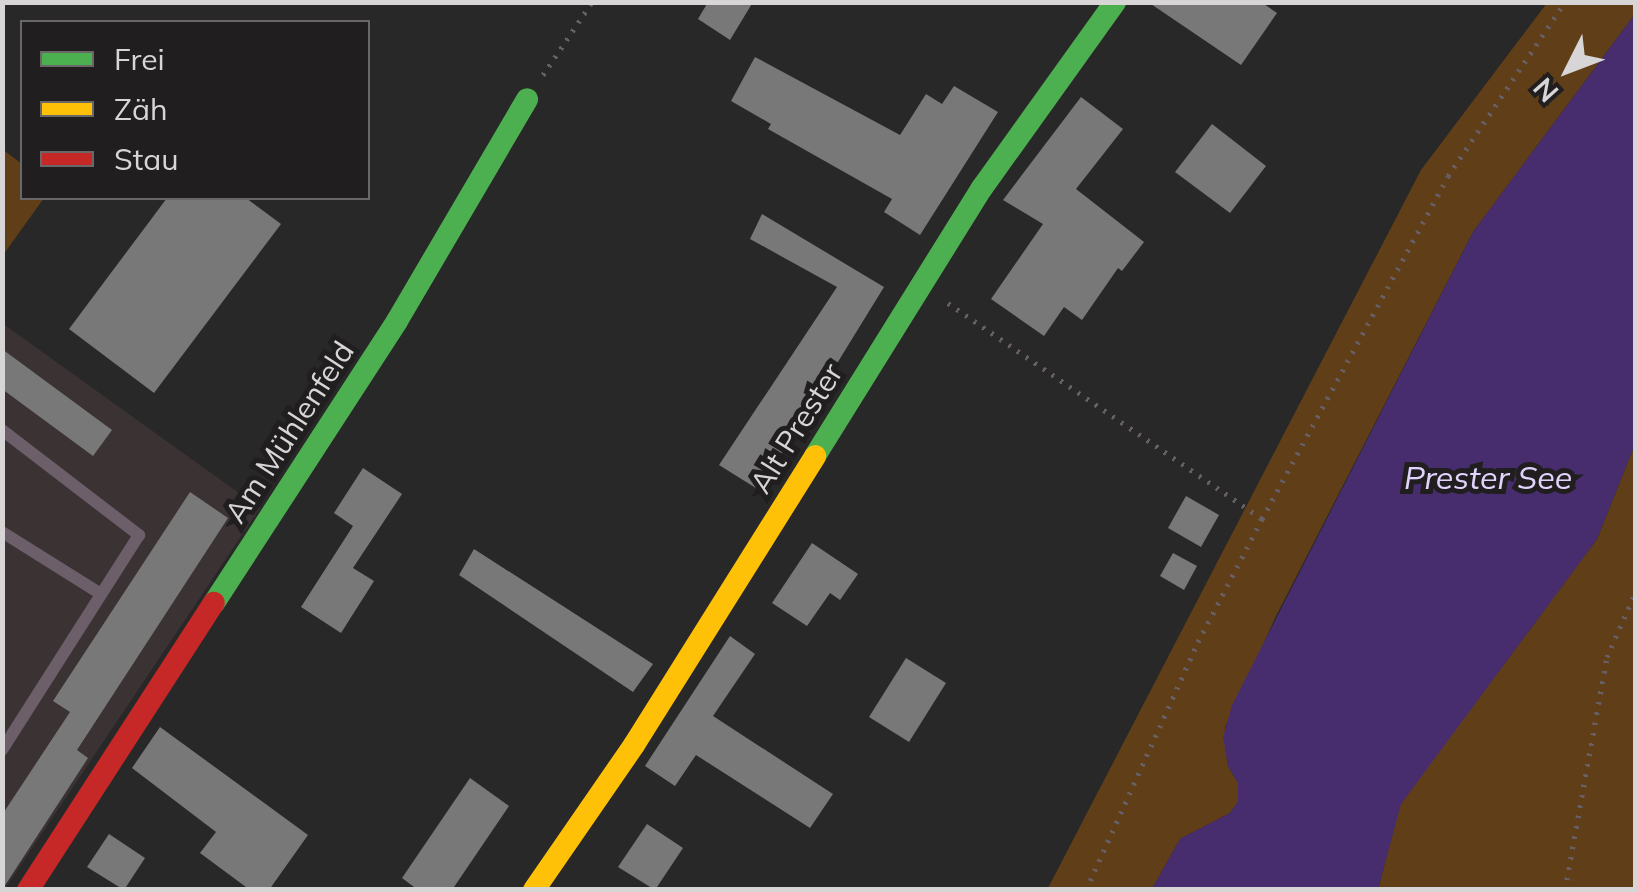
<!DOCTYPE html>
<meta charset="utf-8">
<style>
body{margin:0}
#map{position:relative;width:1638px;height:892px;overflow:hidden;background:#292828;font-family:Mulish,sans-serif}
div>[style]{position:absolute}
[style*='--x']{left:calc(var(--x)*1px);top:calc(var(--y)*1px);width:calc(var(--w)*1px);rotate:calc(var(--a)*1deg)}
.built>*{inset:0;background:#3a3233}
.green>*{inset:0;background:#603f18}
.water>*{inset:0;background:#482d6e}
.building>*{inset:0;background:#797878}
.path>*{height:5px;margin-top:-2.5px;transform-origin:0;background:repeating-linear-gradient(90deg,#685f66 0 2.5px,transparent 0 10.5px)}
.lane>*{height:12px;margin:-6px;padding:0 6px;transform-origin:6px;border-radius:6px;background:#6c5f6a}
.fast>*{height:22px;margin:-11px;padding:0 11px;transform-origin:11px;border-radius:11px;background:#4caf50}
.slow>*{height:22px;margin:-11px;padding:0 11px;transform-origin:11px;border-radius:11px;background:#ffc107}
.jam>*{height:22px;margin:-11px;padding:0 11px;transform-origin:11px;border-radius:11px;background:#c62828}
span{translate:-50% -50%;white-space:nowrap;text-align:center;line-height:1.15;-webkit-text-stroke:10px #201e1e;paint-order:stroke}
.street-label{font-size:30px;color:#d7d5d6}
.water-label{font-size:32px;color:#e2d3fe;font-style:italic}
.frame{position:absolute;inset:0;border:5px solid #d7d5d6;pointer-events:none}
.legend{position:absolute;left:20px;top:20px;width:350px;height:180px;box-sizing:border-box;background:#201e1e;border:2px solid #696768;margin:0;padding:12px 18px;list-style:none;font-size:30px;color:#d7d5d6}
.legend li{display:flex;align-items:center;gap:20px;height:50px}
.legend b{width:50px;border:2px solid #696768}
.north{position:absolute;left:1518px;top:20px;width:100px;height:100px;-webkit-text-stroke:8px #201e1e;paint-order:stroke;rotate:228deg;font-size:28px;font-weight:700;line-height:40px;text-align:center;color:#d7d5d6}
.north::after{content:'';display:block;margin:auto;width:35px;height:45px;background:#d7d5d6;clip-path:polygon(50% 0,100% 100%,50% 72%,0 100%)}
</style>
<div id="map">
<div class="built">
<div style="clip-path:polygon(2px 323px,260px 508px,4px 890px,2px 889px)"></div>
</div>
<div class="green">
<div style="clip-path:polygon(1547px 3px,1635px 3px,1635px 14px,1473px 232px,1276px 616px,1225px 727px,1225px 747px,1228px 766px,1238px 783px,1238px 802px,1230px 813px,1180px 839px,1152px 889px,1047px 890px,1421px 170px)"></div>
<div style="clip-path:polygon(2px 149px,22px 164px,22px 198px,44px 198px,3px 255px)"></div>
<div style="clip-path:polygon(1635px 444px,1635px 889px,1378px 890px,1400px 804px,1597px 539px)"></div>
</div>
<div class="water">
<div style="clip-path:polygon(1635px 14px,1635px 444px,1597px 539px,1401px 804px,1378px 889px,1152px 889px,1180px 839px,1230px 813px,1238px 802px,1238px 783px,1228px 766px,1223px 737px,1232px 705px,1473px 232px)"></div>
</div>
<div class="building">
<div style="clip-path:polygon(708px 2px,753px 2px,730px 40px,698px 19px)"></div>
<div style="clip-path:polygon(1148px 2px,1261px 2px,1277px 13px,1241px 65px)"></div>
<div style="clip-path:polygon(755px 57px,900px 135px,926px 94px,942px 104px,954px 86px,998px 112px,920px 235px,884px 212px,892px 199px,768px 129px,771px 124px,731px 101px)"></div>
<div style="clip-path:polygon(1081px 97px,1123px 129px,1076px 189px,1144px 242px,1122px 271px,1118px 268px,1082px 320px,1064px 307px,1044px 336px,991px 299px,1043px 224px,1003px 200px)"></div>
<div style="clip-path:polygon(1212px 124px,1266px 166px,1230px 213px,1175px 172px)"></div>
<div style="clip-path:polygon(167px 198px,246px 198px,281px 224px,154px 393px,69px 329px)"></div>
<div style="clip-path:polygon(762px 214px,884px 287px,759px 490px,719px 465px,837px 287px,750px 239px)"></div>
<div style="clip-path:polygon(2px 349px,112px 430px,93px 456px,2px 389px)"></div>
<div style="clip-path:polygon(363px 468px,402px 494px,353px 568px,374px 581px,341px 633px,301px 607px,353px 526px,334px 513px)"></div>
<div style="clip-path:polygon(190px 492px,228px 518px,77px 750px,88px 758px,2px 890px,2px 815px,70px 712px,53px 701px)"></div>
<div style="clip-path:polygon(1186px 496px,1219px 515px,1201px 547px,1168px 528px)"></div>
<div style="clip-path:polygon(812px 543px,858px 574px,840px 600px,830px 593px,807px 626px,772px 603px)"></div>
<div style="clip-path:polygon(474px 549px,653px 664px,633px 692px,459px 575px)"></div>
<div style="clip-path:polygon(1173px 553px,1197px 566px,1184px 590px,1160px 576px)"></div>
<div style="clip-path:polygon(730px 636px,755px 654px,713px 716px,833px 794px,810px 828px,696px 755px,675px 786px,645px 766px)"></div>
<div style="clip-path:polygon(906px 658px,946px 683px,909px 742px,869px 717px)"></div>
<div style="clip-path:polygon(160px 727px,308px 835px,269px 890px,250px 890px,200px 853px,216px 832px,132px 768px)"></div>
<div style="clip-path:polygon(470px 778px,509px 806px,452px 890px,418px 890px,402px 878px)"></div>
<div style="clip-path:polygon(647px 824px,683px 848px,655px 890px,618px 867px)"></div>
<div style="clip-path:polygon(109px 834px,145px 858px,124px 890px,87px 867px)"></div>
</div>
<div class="path">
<div style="--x:543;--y:75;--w:88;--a:-56.1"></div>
<div style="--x:948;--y:303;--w:381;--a:34.5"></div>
<div style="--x:1086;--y:890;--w:272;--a:-65.7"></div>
<div style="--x:1198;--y:642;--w:139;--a:-62.5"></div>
<div style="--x:1262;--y:519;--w:390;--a:-61.5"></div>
<div style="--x:1448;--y:176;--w:210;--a:-56.1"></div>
<div style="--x:1565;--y:890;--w:237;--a:-79.8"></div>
<div style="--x:1607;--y:657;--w:72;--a:-66.3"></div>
</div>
<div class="lane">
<div style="--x:2;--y:430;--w:173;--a:37.5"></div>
<div style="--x:139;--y:535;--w:255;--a:122.5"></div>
<div style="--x:2;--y:532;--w:117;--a:32.1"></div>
</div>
<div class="fast">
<div style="--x:815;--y:456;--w:316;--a:-58.1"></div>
<div style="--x:982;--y:188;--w:229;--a:-54.4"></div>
<div style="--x:214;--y:603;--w:336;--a:-57"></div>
<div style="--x:397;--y:321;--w:257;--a:-59.6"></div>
</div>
<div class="slow">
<div style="--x:534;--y:890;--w:176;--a:-55.4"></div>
<div style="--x:634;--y:745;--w:341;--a:-57.9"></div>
</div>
<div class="jam">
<div style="--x:28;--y:890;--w:342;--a:-57.1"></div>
</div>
<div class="street-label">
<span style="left:796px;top:428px;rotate:-58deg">Alt Prester</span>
<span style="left:289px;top:432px;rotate:-57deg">Am Mühlenfeld</span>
</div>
<div class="water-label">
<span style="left:1488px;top:477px">Prester See</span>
</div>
<div class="frame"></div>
<ul class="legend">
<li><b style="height:12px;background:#4caf50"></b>Frei</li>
<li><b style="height:12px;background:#ffc107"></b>Zäh</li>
<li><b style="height:12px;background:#c62828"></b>Stau</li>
</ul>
<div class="north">N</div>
</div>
